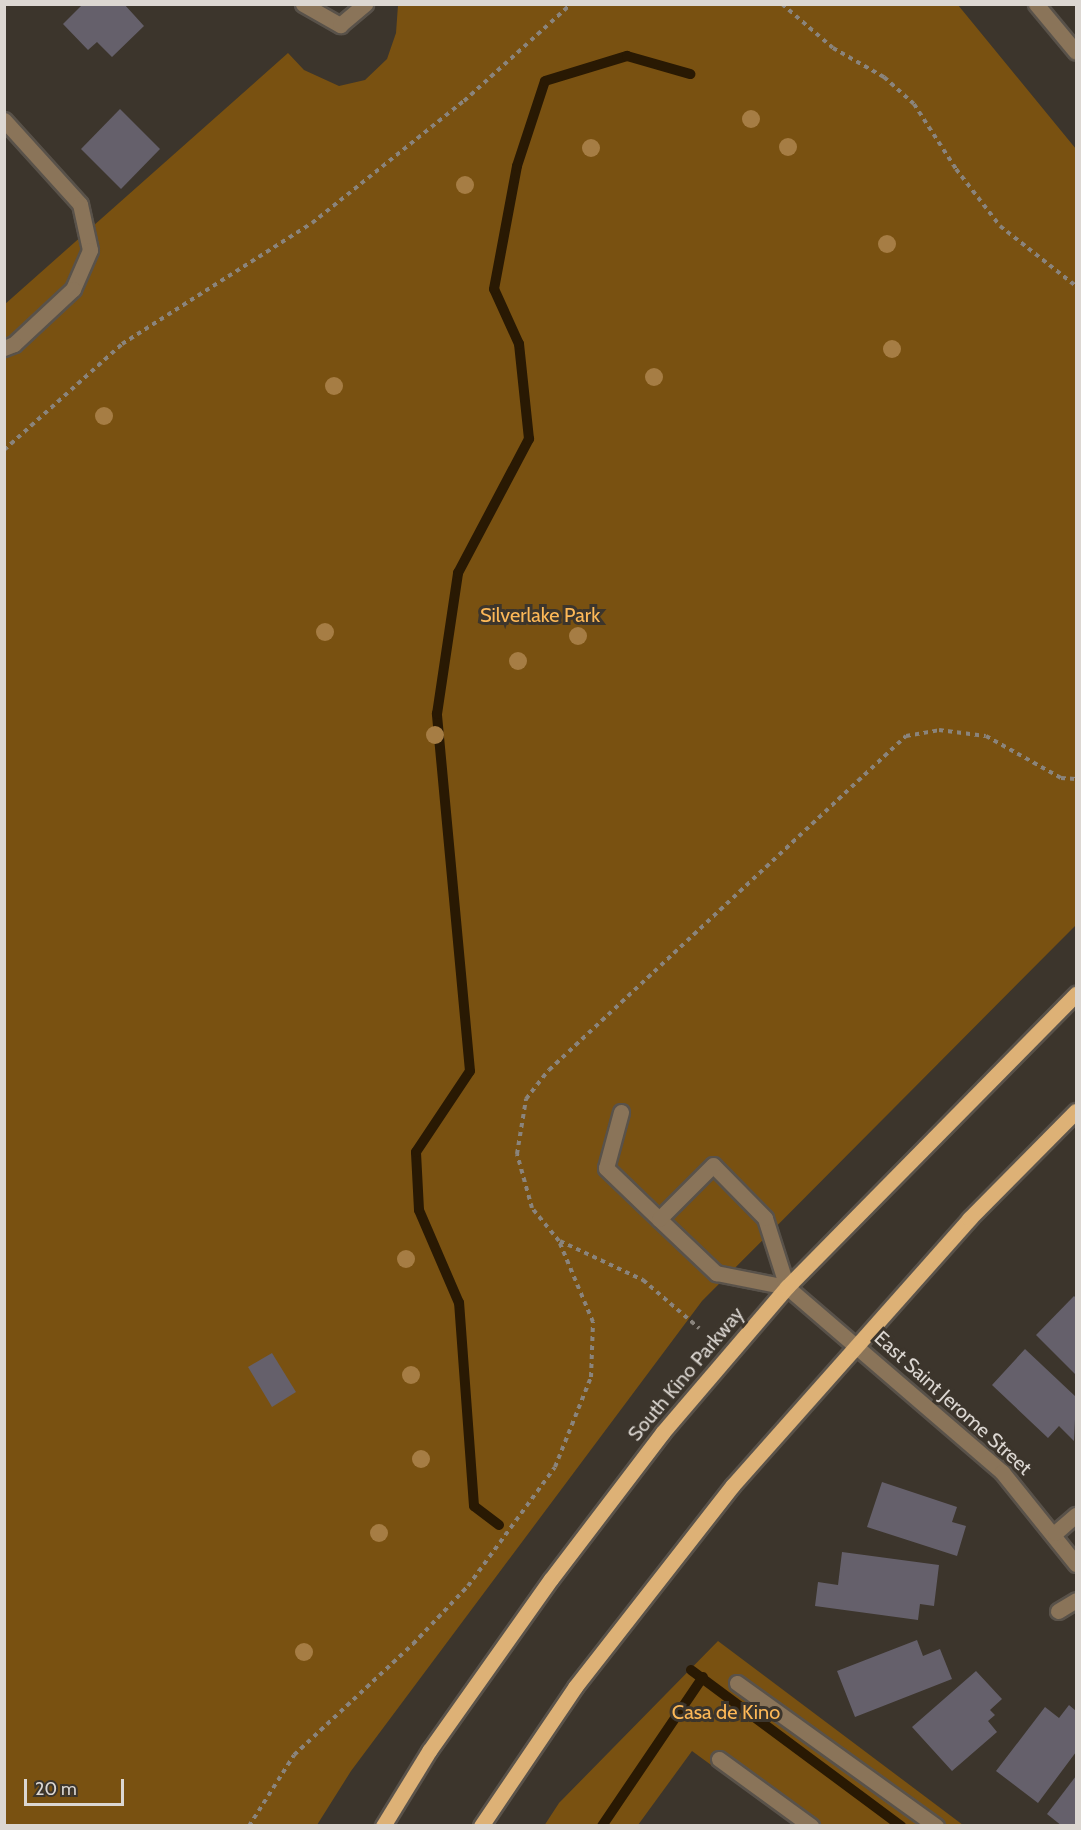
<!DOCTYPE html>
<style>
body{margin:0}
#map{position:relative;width:1081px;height:1830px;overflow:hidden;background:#3c352c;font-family:Cabin,sans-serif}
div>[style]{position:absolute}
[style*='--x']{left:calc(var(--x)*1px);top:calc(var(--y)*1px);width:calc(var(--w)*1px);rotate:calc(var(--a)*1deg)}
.green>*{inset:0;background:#795111}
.stream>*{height:10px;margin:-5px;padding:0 5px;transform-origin:5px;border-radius:5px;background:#291903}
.building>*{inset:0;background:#65606b}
.path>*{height:4px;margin-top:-2px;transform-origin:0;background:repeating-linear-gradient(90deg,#8a847c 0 4.5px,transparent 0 9px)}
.roads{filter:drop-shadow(2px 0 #59524a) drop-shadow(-2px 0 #59524a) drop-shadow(0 2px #59524a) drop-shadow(0 -2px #59524a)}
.minor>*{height:15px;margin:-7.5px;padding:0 7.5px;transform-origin:7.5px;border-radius:7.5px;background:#8a7459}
.major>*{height:15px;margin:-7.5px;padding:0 7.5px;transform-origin:7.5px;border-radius:7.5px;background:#ddb176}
.trees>*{width:18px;height:18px;margin:-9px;border-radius:50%;background:#a67d44}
span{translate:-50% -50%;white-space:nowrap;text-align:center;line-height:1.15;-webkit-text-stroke:6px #3c352c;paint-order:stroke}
.park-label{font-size:20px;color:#fdb857}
.street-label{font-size:20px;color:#dcd7d2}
.frame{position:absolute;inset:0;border:6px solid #dcd7d2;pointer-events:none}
.scale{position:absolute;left:24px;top:1779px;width:100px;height:27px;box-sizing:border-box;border:3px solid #dcd7d2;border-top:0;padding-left:8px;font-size:18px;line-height:21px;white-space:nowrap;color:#dcd7d2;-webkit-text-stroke:4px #3c352c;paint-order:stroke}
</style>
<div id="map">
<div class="green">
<div style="clip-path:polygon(398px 5px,958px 5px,1076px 149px,1076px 925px,702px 1301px,351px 1771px,317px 1825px,5px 1825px,4px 305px,288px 53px,304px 70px,339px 86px,365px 80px,387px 59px,396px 33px)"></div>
<div style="clip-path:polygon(718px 1641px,963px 1825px,793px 1825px,692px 1751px,638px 1825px,544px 1826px,559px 1803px)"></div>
</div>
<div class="stream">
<div style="--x:499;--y:1525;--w:31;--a:-143"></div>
<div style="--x:474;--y:1506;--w:204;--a:-94.2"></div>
<div style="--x:459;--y:1303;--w:101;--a:-113.3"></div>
<div style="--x:419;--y:1210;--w:58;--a:-93"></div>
<div style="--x:416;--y:1152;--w:97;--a:-56.3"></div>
<div style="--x:470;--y:1071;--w:359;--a:-95.3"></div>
<div style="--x:437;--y:714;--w:143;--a:-81.5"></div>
<div style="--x:458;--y:573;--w:152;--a:-62.1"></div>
<div style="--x:529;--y:439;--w:96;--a:-96"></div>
<div style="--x:519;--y:344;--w:60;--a:-114.4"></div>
<div style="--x:494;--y:289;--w:125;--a:-79.4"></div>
<div style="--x:517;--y:166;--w:89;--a:-71.8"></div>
<div style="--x:545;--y:81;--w:86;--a:-17"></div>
<div style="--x:627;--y:56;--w:66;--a:15.9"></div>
<div style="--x:691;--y:1670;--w:262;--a:36.6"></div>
<div style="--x:602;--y:1826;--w:180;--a:-55.9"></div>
</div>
<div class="building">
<div style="clip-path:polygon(83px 4px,124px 4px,144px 26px,112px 57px,97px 42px,88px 50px,63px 24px)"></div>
<div style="clip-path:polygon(120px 109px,160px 149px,121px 189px,81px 149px)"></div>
<div style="clip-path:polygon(1074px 1296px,1076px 1298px,1076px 1375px,1036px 1335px)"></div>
<div style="clip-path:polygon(1025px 1349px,1076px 1397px,1074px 1441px,1059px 1426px,1048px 1438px,992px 1385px)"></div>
<div style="clip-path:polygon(272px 1353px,296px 1392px,272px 1407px,248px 1367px)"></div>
<div style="clip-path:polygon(882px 1482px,957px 1507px,952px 1522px,966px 1526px,957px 1556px,867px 1527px)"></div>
<div style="clip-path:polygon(842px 1552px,939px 1565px,934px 1606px,920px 1604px,918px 1620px,815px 1606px,818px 1582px,838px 1585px)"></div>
<div style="clip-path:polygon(917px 1640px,923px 1656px,940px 1649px,952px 1679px,855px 1717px,837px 1671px)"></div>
<div style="clip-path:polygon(976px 1671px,1002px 1699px,990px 1710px,995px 1715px,988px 1721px,997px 1732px,952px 1771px,912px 1727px)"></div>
<div style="clip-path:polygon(1069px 1705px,1076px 1711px,1076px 1752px,1038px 1803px,996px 1771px,1045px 1707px,1059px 1718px)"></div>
<div style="clip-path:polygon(1076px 1776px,1076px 1826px,1062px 1826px,1047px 1814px)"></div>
</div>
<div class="path">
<div style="--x:782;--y:4;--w:67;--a:40.8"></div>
<div style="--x:833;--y:48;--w:59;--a:29.6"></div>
<div style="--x:884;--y:77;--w:40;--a:42"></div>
<div style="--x:914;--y:104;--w:77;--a:57.1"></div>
<div style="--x:956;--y:169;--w:72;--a:52.3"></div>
<div style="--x:1000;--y:226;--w:97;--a:38.3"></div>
<div style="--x:4;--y:450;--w:159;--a:-41.9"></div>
<div style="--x:122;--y:344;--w:225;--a:-32.5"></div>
<div style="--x:312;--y:223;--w:195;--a:-38.8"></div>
<div style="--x:464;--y:101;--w:144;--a:-42.2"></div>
<div style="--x:560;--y:1241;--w:92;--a:25.2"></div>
<div style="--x:643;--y:1280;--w:74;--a:40.6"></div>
<div style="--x:249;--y:1826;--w:84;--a:-57.6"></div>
<div style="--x:294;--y:1755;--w:163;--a:-43"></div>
<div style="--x:413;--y:1644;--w:80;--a:-46.5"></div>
<div style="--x:468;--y:1586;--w:147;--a:-53.8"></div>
<div style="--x:555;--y:1467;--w:97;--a:-68.2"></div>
<div style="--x:591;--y:1377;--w:55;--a:-87.9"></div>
<div style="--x:593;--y:1322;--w:88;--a:-112.8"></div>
<div style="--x:559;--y:1241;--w:43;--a:-129.3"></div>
<div style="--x:532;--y:1208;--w:56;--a:-105.5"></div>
<div style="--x:517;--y:1154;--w:56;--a:-80.7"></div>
<div style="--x:526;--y:1099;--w:37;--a:-52"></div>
<div style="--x:549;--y:1070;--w:489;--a:-43.1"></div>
<div style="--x:906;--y:736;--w:34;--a:-10"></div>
<div style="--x:939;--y:730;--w:47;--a:7.3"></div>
<div style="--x:986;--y:736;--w:86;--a:29.2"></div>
<div style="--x:1061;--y:778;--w:15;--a:4"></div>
</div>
<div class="roads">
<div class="minor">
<div style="--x:303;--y:4;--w:43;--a:29.6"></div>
<div style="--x:340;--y:25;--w:33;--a:-40"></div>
<div style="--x:1036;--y:4;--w:62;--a:50.2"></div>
<div style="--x:4;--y:120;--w:113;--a:47.9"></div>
<div style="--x:80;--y:204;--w:47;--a:77.7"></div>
<div style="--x:90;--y:250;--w:43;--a:113.6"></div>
<div style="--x:73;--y:289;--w:81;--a:137"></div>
<div style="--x:14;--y:344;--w:11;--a:158"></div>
<div style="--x:621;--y:1112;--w:58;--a:105"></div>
<div style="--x:606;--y:1168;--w:74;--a:43.9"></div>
<div style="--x:659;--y:1219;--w:79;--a:43.5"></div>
<div style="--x:716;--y:1273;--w:72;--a:11.2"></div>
<div style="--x:787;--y:1287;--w:72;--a:-107.7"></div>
<div style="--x:765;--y:1218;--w:74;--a:-134.5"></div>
<div style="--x:713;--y:1165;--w:76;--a:135"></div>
<div style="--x:787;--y:1287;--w:284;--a:40.7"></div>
<div style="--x:1002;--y:1472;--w:118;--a:51.2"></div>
<div style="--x:1055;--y:1533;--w:28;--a:-41"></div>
<div style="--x:1058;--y:1611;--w:21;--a:-31"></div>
<div style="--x:737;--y:1683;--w:245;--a:35.7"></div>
<div style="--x:719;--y:1759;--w:114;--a:36.1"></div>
</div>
<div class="major">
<div style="--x:383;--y:1826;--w:88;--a:-58.5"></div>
<div style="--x:429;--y:1751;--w:211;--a:-54.7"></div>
<div style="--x:551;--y:1579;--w:185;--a:-52.7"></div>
<div style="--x:663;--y:1432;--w:191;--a:-49.5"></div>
<div style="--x:787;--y:1287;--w:412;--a:-45.4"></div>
<div style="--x:481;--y:1826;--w:168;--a:-55.9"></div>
<div style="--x:575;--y:1687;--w:256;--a:-52"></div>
<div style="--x:733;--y:1485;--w:356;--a:-48.4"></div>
<div style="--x:969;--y:1219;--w:152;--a:-45.3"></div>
</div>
</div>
<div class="trees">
<div style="left:751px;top:119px"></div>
<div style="left:788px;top:147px"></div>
<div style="left:591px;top:148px"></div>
<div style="left:465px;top:185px"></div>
<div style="left:887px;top:244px"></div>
<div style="left:892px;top:349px"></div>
<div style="left:654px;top:377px"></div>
<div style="left:334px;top:386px"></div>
<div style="left:104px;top:416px"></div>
<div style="left:325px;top:632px"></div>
<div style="left:578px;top:636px"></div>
<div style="left:518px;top:661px"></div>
<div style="left:435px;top:735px"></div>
<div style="left:406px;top:1259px"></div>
<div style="left:411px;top:1375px"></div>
<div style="left:421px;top:1459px"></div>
<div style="left:379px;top:1533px"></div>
<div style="left:304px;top:1652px"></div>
</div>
<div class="park-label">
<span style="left:540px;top:615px">Silverlake Park</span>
<span style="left:726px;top:1712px">Casa de Kino</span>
</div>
<div class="street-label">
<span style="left:686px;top:1374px;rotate:-50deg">South Kino Parkway</span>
<span style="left:953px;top:1403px;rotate:42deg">East Saint Jerome Street</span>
</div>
<div class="frame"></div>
<div class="scale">20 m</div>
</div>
